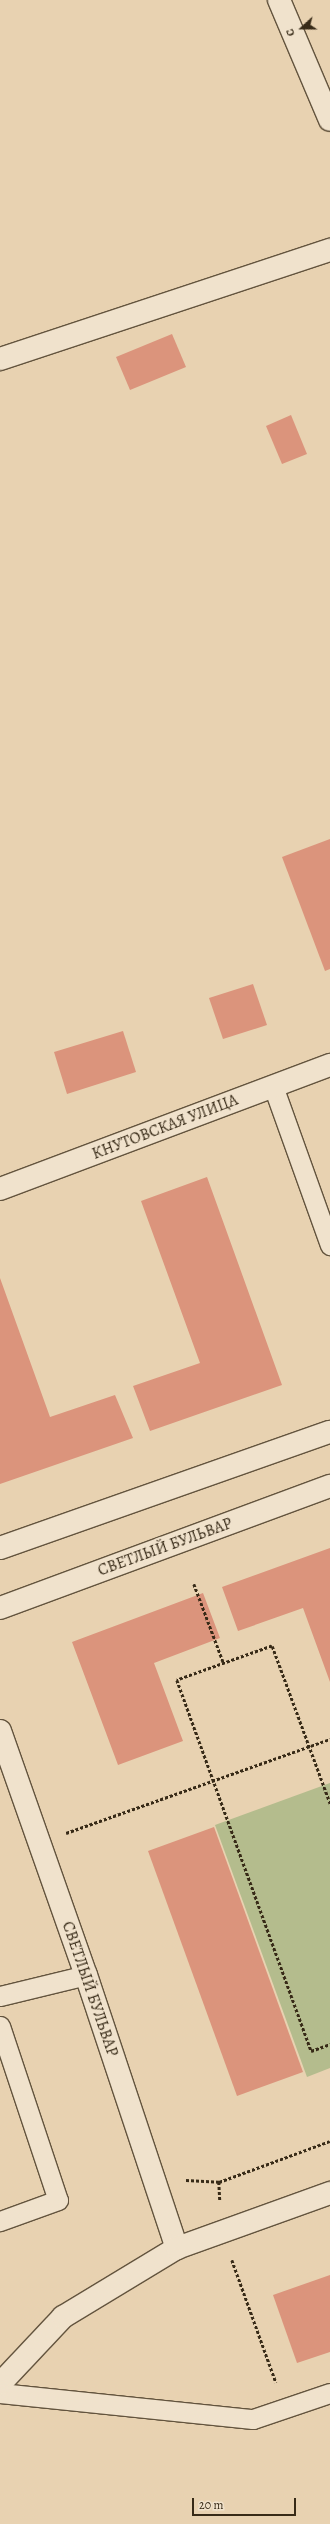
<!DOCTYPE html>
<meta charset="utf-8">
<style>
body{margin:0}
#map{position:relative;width:330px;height:2524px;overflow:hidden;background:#e8d2b1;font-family:Alegreya,serif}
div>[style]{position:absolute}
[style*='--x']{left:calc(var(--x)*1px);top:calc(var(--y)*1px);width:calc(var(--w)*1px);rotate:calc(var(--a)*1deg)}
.green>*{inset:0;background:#b4bc8d}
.building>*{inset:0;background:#db947c}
.path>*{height:2.5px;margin-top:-1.25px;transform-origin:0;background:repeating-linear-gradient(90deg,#372a17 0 3px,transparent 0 5px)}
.roads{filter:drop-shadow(1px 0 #63543e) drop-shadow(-1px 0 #63543e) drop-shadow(0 1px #63543e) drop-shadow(0 -1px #63543e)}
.lane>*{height:19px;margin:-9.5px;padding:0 9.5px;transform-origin:9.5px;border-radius:9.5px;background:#f0e2cc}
.street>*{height:22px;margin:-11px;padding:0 11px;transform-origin:11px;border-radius:11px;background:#f0e2cc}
span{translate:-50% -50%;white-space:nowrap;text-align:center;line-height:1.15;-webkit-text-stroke:3px #f0e2cc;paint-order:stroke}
.street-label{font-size:16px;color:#372a17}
.north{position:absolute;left:282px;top:8px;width:40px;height:40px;-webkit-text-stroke:3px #f0e2cc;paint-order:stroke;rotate:249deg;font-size:11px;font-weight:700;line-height:16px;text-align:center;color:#372a17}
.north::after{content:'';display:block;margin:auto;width:14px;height:18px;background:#372a17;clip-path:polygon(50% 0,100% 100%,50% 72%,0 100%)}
.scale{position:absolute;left:192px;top:2498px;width:104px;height:18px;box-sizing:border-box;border:2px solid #372a17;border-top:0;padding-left:5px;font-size:12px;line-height:14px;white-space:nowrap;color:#372a17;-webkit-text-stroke:3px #f0e2cc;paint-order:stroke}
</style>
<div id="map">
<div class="green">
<div style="clip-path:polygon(330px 1783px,330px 2068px,307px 2077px,215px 1825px)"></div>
</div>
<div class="building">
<div style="clip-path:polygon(172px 334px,186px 367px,130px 390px,116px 357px)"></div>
<div style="clip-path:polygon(291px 415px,307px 454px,282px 464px,266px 426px)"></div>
<div style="clip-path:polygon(330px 839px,330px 969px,325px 971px,282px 857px)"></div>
<div style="clip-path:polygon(253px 984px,267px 1025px,223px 1039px,209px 998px)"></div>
<div style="clip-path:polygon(123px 1031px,136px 1072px,67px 1094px,54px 1052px)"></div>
<div style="clip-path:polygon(207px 1177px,282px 1385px,150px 1431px,133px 1386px,200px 1363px,141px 1201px)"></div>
<div style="clip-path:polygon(0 1278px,50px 1417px,115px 1395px,133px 1438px,0 1484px)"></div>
<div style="clip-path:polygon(330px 1548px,330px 1682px,303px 1608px,238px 1631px,222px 1587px)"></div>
<div style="clip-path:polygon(203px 1593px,220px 1638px,154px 1663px,183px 1741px,118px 1765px,72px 1642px)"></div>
<div style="clip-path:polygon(214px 1827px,303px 2072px,237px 2096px,148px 1851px)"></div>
<div style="clip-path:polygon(330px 2275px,330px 2352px,297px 2363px,273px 2295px)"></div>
</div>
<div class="path">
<div style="--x:194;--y:1584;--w:85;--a:69.4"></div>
<div style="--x:330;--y:1804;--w:168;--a:-110.2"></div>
<div style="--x:272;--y:1646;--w:101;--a:160.3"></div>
<div style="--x:177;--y:1680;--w:394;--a:70.1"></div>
<div style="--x:311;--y:2051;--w:20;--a:-20"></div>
<div style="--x:66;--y:1833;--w:280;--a:-19.6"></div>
<div style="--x:186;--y:2180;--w:33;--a:3"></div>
<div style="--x:219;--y:2182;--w:118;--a:-20.3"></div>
<div style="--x:219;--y:2182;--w:19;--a:87"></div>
<div style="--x:232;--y:2260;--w:130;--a:70.2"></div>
</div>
<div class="roads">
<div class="lane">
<div style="--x:273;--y:1086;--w:169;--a:70.3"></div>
<div style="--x:0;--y:1996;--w:89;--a:-13.7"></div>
<div style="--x:0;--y:2026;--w:183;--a:71.6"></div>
<div style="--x:58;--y:2200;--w:62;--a:160.1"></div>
<div style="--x:0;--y:2393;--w:254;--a:5.9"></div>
<div style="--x:253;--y:2419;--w:81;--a:-18.7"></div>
</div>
<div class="street">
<div style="--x:279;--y:0;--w:130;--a:67"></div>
<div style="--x:0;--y:359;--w:348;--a:-18.3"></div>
<div style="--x:0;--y:1189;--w:353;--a:-20.6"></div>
<div style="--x:0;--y:1548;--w:350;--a:-19.4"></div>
<div style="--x:0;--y:1608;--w:352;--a:-20.3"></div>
<div style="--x:0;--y:1731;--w:259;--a:70.6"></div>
<div style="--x:86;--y:1975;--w:288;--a:71.6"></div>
<div style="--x:0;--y:2384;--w:92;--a:-46.8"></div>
<div style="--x:63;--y:2317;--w:133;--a:-31.2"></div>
<div style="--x:177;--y:2248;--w:163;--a:-19.8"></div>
</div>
</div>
<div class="street-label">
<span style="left:165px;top:1127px;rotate:-21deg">КНУТОВСКАЯ УЛИЦА</span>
<span style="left:165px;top:1547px;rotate:-20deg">СВЕТЛЫЙ БУЛЬВАР</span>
<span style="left:90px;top:1989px;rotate:71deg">СВЕТЛЫЙ БУЛЬВАР</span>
</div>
<div class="north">С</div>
<div class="scale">20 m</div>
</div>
